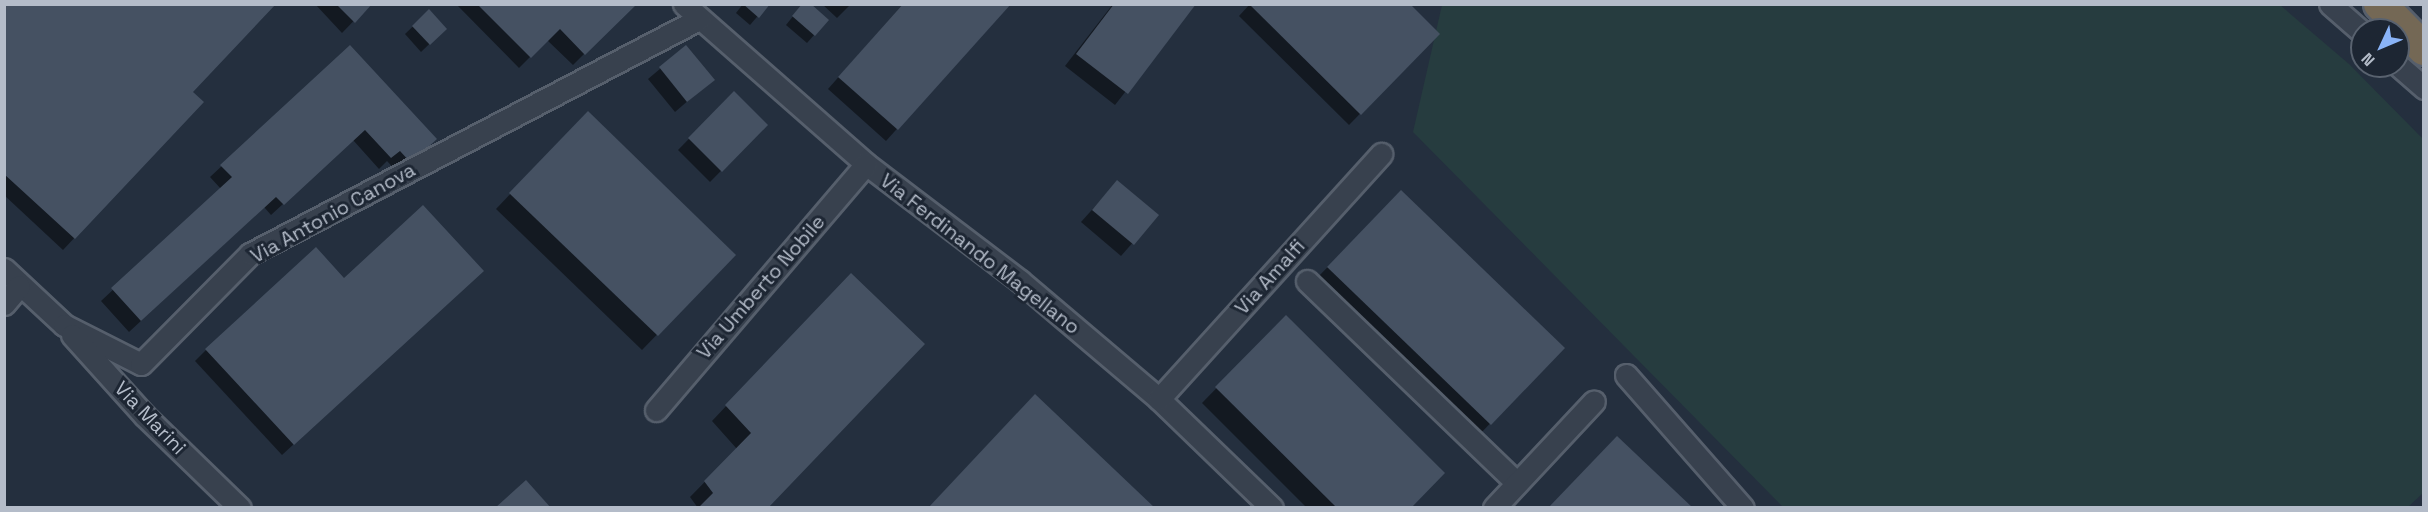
<!DOCTYPE html>
<style>
body{margin:0}
#map{position:relative;width:2428px;height:512px;overflow:hidden;background:#242f3e;font-family:"Space Grotesk",sans-serif}
div>[style]{position:absolute}
[style*='--x']{left:calc(var(--x)*1px);top:calc(var(--y)*1px);width:calc(var(--w)*1px);rotate:calc(var(--a)*1deg)}
.green>*{inset:0;background:#263c3f}
.shadow>*{inset:0;background:#0007}
.building>*{inset:0;background:#455162}
.roads{filter:drop-shadow(2px 0 #565f6c) drop-shadow(-2px 0 #565f6c) drop-shadow(0 2px #565f6c) drop-shadow(0 -2px #565f6c)}
.minor>*{height:21px;margin:-10.5px;padding:0 10.5px;transform-origin:10.5px;border-radius:10.5px;background:#38414e}
.highway>*{height:32px;margin:-16px;padding:0 16px;transform-origin:16px;border-radius:16px;background:#746855}
span{translate:-50% -50%;white-space:nowrap;text-align:center;line-height:1.15;-webkit-text-stroke:6px #1d2633;paint-order:stroke}
.street-label{font-size:20px;color:#b4bcc9}
.frame{position:absolute;inset:0;border:6px solid #b4bcc9;pointer-events:none}
.north{position:absolute;left:2350px;top:18px;width:60px;height:60px;box-sizing:border-box;background:#1d2633;border:2px solid #59626f;border-radius:50%;rotate:226deg;font-size:16px;font-weight:700;line-height:24px;text-align:center;color:#b4bcc9}
.north::after{content:'';display:block;margin:auto;width:21px;height:27px;background:#8ab4f8;clip-path:polygon(50% 0,100% 100%,50% 72%,0 100%)}
</style>
<div id="map">
<div class="green">
<div style="clip-path:polygon(1442px 5px,2280px 5px,2349px 64px,2423px 139px,2423px 493px,2407px 508px,1783px 507px,1413px 132px)"></div>
</div>
<div class="shadow">
<div style="clip-path:polygon(4px 4px,190px 92px,202px 102px,63px 250px,4px 195px)"></div>
<div style="clip-path:polygon(315px 4px,370px 4px,342px 33px)"></div>
<div style="clip-path:polygon(456px 4px,634px 4px,573px 65px,547px 40px,519px 68px)"></div>
<div style="clip-path:polygon(743px 4px,768px 4px,750px 25px,736px 13px)"></div>
<div style="clip-path:polygon(822px 4px,851px 4px,837px 18px)"></div>
<div style="clip-path:polygon(903px 4px,1009px 4px,886px 141px,828px 89px)"></div>
<div style="clip-path:polygon(1113px 4px,1194px 4px,1115px 105px,1065px 66px)"></div>
<div style="clip-path:polygon(1250px 4px,1438px 34px,1349px 125px,1239px 16px)"></div>
<div style="clip-path:polygon(798px 10px,814px 35px,807px 43px,786px 25px)"></div>
<div style="clip-path:polygon(429px 11px,445px 29px,421px 52px,405px 34px)"></div>
<div style="clip-path:polygon(350px 47px,424px 150px,399px 174px,387px 161px,379px 169px,353px 140px,271px 215px,264px 207px,129px 332px,101px 301px,221px 189px,210px 177px)"></div>
<div style="clip-path:polygon(686px 47px,712px 80px,675px 112px,648px 79px)"></div>
<div style="clip-path:polygon(734px 93px,766px 125px,710px 182px,678px 150px)"></div>
<div style="clip-path:polygon(573px 128px,734px 255px,642px 350px,496px 209px)"></div>
<div style="clip-path:polygon(1117px 182px,1157px 215px,1121px 256px,1081px 222px)"></div>
<div style="clip-path:polygon(1401px 192px,1563px 348px,1478px 436px,1316px 279px)"></div>
<div style="clip-path:polygon(344px 280px,470px 282px,282px 455px,195px 361px,206px 350px)"></div>
<div style="clip-path:polygon(836px 290px,766px 508px,698px 508px,690px 497px,737px 449px,712px 421px)"></div>
<div style="clip-path:polygon(1286px 317px,1408px 508px,1307px 508px,1202px 403px)"></div>
</div>
<div class="building">
<div style="clip-path:polygon(4px 4px,276px 4px,193px 92px,204px 102px,75px 239px,4px 174px)"></div>
<div style="clip-path:polygon(336px 4px,372px 4px,355px 23px)"></div>
<div style="clip-path:polygon(743px 4px,770px 4px,759px 18px)"></div>
<div style="clip-path:polygon(802px 4px,811px 4px,829px 20px,815px 36px,792px 16px)"></div>
<div style="clip-path:polygon(903px 4px,1011px 4px,898px 130px,838px 77px)"></div>
<div style="clip-path:polygon(1114px 4px,1196px 4px,1128px 94px,1076px 54px)"></div>
<div style="clip-path:polygon(1249px 4px,1410px 4px,1440px 34px,1361px 115px)"></div>
<div style="clip-path:polygon(478px 5px,636px 5px,585px 55px,560px 29px,531px 58px)"></div>
<div style="clip-path:polygon(429px 9px,447px 29px,430px 45px,412px 26px)"></div>
<div style="clip-path:polygon(350px 45px,437px 139px,411px 163px,400px 151px,391px 158px,365px 130px,284px 205px,276px 197px,141px 321px,111px 288px,232px 177px,220px 165px)"></div>
<div style="clip-path:polygon(686px 45px,715px 80px,687px 102px,659px 67px)"></div>
<div style="clip-path:polygon(734px 91px,768px 125px,722px 172px,688px 138px)"></div>
<div style="clip-path:polygon(588px 111px,736px 255px,658px 336px,509px 193px)"></div>
<div style="clip-path:polygon(1117px 180px,1159px 215px,1134px 245px,1092px 210px)"></div>
<div style="clip-path:polygon(1401px 190px,1565px 348px,1491px 425px,1327px 267px)"></div>
<div style="clip-path:polygon(423px 205px,484px 271px,294px 445px,205px 349px,316px 247px,344px 278px)"></div>
<div style="clip-path:polygon(851px 273px,925px 344px,768px 508px,698px 508px,713px 493px,704px 481px,751px 433px,725px 405px)"></div>
<div style="clip-path:polygon(1286px 315px,1445px 473px,1411px 508px,1337px 508px,1215px 387px)"></div>
<div style="clip-path:polygon(1035px 394px,1155px 508px,928px 508px)"></div>
<div style="clip-path:polygon(1617px 436px,1693px 508px,1548px 508px)"></div>
<div style="clip-path:polygon(526px 480px,551px 508px,495px 508px)"></div>
</div>
<div class="roads">
<div class="minor">
<div style="--x:684;--y:4;--w:242;--a:41.3"></div>
<div style="--x:866;--y:164;--w:193;--a:37.2"></div>
<div style="--x:1020;--y:281;--w:182;--a:40.3"></div>
<div style="--x:1159;--y:399;--w:157;--a:44"></div>
<div style="--x:2330;--y:4;--w:43;--a:41.2"></div>
<div style="--x:2398;--y:65;--w:35;--a:41"></div>
<div style="--x:4;--y:269;--w:82;--a:43"></div>
<div style="--x:64;--y:325;--w:86;--a:26.9"></div>
<div style="--x:141;--y:364;--w:155;--a:-45.3"></div>
<div style="--x:250;--y:254;--w:507;--a:-27.63"></div>
<div style="--x:1307;--y:281;--w:291;--a:43.9"></div>
<div style="--x:4;--y:304;--w:23;--a:-50"></div>
<div style="--x:72;--y:335;--w:109;--a:48"></div>
<div style="--x:145;--y:416;--w:132;--a:44.1"></div>
<div style="--x:1626;--y:375;--w:177;--a:48.7"></div>
<div style="--x:1159;--y:399;--w:331;--a:-47.8"></div>
<div style="--x:656;--y:410;--w:323;--a:-49.5"></div>
<div style="--x:1494;--y:508;--w:146;--a:-46.9"></div>
</div>
<div class="highway">
<div style="--x:2380;--y:4;--w:63;--a:45.6"></div>
</div>
</div>
<div class="street-label">
<span style="left:333px;top:213px;rotate:-29deg">Via Antonio Canova</span>
<span style="left:980px;top:254px;rotate:38deg">Via Ferdinando Magellano</span>
<span style="left:1270px;top:277px;rotate:-48deg">Via Amalfi</span>
<span style="left:761px;top:287px;rotate:-49deg">Via Umberto Nobile</span>
<span style="left:150px;top:418px;rotate:46deg">Via Marini</span>
</div>
<div class="frame"></div>
<div class="north">N</div>
</div>
